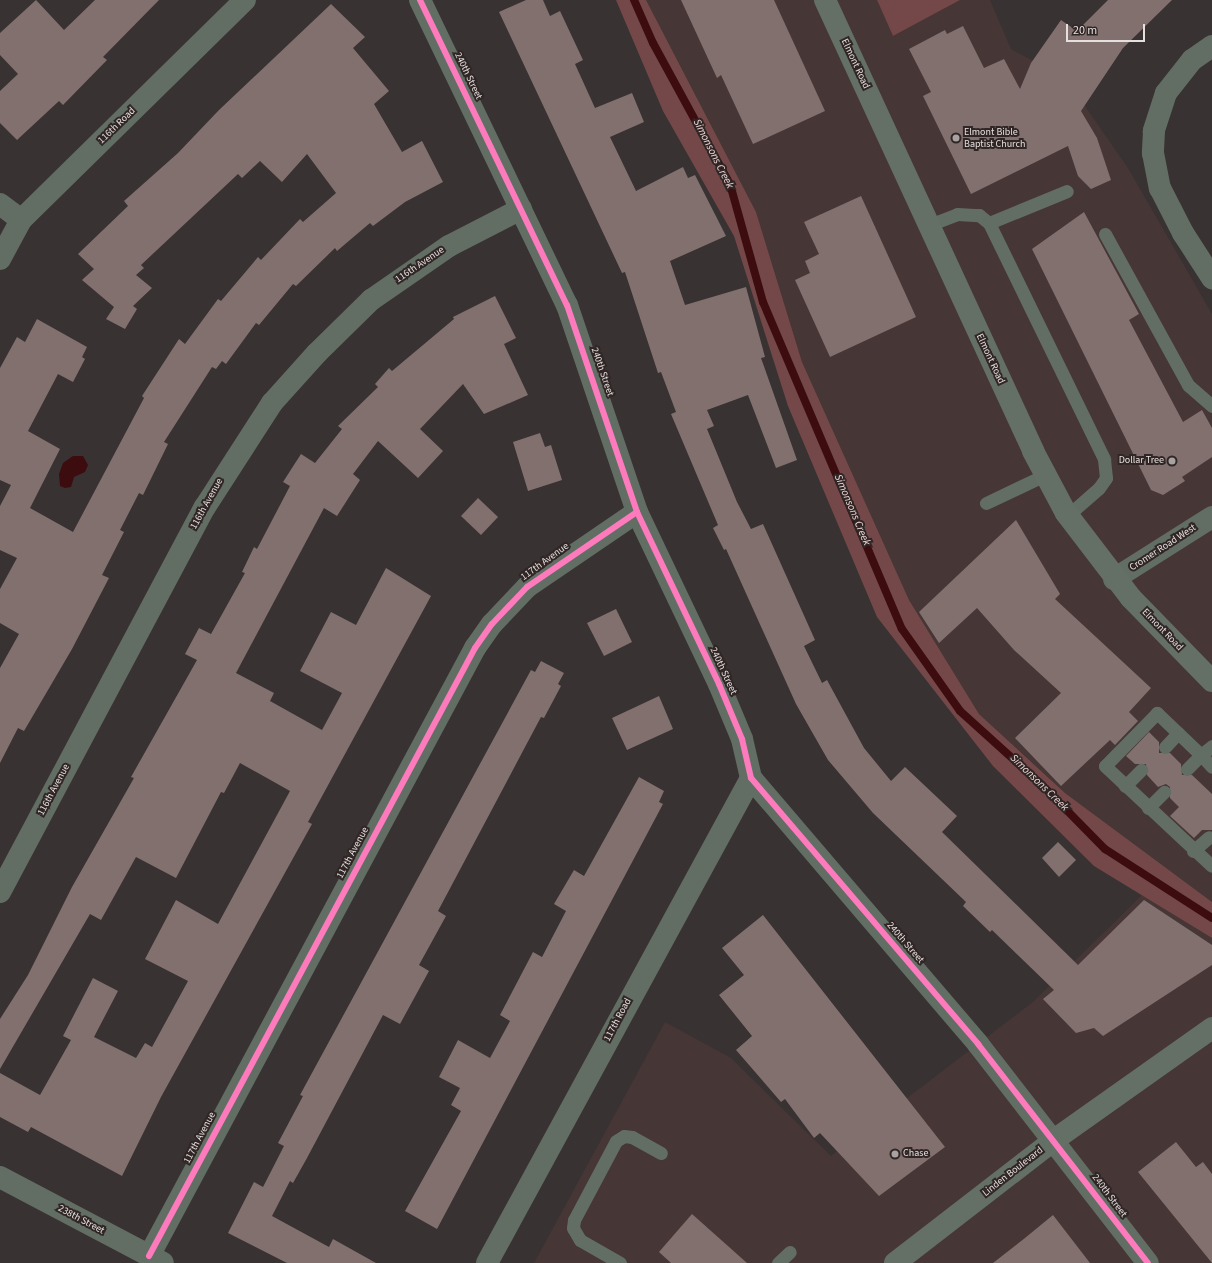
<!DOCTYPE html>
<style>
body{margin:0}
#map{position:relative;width:1212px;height:1263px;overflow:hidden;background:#383232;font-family:"Source Sans 3",sans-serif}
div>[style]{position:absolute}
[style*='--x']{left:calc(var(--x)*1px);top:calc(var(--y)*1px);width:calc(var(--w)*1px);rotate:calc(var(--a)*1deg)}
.built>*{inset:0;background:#463635}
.green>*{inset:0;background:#744848}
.water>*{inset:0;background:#3d0c0f}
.stream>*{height:8px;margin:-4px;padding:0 4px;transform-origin:4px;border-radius:4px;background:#3d0c0f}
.building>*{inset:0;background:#82706f}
.service>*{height:13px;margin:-6.5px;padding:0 6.5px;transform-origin:6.5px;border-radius:6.5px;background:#626e64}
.minor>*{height:22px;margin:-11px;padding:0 11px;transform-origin:11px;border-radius:11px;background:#626e64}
.secondary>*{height:22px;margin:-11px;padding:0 11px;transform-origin:11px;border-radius:11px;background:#647065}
.cycleway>*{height:6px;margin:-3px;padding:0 3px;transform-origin:3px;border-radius:3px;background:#fd7abc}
.dots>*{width:11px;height:11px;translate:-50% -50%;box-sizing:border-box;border:2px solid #302626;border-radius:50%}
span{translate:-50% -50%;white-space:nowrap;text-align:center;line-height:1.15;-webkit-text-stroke:4px #302626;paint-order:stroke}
.street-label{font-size:10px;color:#e5dfde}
.poi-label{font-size:10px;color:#e5dfde}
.left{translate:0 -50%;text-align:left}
.right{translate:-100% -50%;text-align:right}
.water-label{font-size:11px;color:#f1dad8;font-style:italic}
.scale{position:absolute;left:1066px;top:24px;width:79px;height:18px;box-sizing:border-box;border:2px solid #e5dfde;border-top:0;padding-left:5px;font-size:12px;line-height:14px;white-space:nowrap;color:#e5dfde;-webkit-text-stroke:3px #302626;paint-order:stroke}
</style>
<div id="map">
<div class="built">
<div style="clip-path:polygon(646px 0,877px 0,893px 36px,960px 0,990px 0,1011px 49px,1086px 89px,1085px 106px,1128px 168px,1212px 314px,1212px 902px,1065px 793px,979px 714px,909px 600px,802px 362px,756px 212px)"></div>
<div style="clip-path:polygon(1142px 895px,1212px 938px,1212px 1263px,534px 1263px,665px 1022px,731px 1058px,831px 1156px,1033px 1002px)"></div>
</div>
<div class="green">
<div style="clip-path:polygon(616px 0,646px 0,756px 212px,802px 362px,909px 600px,979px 714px,1065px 793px,1212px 902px,1212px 938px,1094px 866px,993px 766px,877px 617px,788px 406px,734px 236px,663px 111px)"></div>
<div style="clip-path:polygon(877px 0,960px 0,893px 36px)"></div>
</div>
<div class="water">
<div style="clip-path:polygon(73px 456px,83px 456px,88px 465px,85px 472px,74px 477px,71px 487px,65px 488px,60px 486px,59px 474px,63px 463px)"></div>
</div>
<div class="stream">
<div style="--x:634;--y:0;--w:47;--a:66.2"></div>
<div style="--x:653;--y:43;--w:161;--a:61.4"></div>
<div style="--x:730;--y:184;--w:123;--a:74.4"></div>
<div style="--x:763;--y:302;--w:355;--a:67"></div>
<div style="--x:902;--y:629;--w:100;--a:54.7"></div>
<div style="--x:960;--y:711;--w:110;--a:42.1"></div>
<div style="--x:1042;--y:785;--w:90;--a:45.5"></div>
<div style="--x:1105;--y:849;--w:127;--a:32.8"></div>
</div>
<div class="building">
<div style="clip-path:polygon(36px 0,64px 30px,95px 0,159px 0,103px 57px,107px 60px,63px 105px,59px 101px,17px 140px,0 123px,0 91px,18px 74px,0 55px,0 33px)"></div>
<div style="clip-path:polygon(526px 0,543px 0,550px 16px,560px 11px,583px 60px,575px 64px,595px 108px,632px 93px,644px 122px,610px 137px,636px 191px,683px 167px,688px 178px,695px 175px,726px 236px,670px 261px,685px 305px,746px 287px,765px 357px,761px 358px,797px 460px,776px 468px,748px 395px,707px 410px,714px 426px,707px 429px,737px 502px,751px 529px,763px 524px,815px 640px,804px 646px,822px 683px,827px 680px,864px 748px,891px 781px,905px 767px,957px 816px,942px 832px,1078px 965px,1144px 900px,1212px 945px,1212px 965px,1103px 1036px,1094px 1028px,1076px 1033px,1043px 999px,1054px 990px,992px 930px,990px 932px,963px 906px,966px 902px,873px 813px,828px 760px,796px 704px,726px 549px,724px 550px,713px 528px,718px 525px,671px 414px,676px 412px,661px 372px,658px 373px,625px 272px,622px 273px,499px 12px)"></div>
<div style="clip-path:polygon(681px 0,774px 0,825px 111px,753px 144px,721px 75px,717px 78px)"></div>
<div style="clip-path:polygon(1108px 0,1172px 0,1123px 48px,1081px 111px,1097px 138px,1111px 180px,1091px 189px,1078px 176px,1068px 146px,971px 194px,923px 96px,931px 92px,909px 49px,945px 30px,947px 34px,963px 26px,984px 68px,1004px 59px,1020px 89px,1031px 63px,1061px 20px,1077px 31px)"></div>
<div style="clip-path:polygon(331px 4px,365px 37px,353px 48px,389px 91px,374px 104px,402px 152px,422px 141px,443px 182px,405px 202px,373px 226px,370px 223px,337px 251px,335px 248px,296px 286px,293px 284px,259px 325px,256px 323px,226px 364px,222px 361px,216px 369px,212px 367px,164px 442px,168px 444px,143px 495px,139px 493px,120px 530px,124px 532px,102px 575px,109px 578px,72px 649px,24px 731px,18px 728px,0 763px,0 668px,19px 634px,0 623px,0 589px,17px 558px,0 550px,0 506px,11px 485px,0 480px,0 368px,17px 337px,25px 342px,37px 319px,87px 347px,82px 357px,85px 359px,73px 382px,58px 374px,28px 431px,60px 449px,30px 508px,73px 532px,144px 398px,142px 396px,179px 339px,185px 344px,218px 299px,221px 301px,258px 257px,261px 260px,300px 219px,303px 222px,336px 193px,307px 154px,282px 182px,260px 161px,242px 178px,238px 174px,141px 265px,144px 268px,136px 275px,152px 288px,133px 306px,137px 309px,125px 329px,106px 319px,114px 307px,82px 280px,94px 269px,78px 254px,128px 206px,124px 201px,178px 153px,219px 110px)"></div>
<div style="clip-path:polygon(861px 196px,916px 317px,830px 357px,795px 280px,810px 273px,805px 261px,819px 254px,804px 222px)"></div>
<div style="clip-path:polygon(1084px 212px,1139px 314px,1129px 320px,1183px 422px,1202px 410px,1212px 428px,1212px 457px,1182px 477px,1185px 481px,1163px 495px,1151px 490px,1032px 249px)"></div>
<div style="clip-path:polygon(495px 296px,516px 338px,504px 344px,528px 395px,484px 414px,463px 384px,420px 429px,443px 451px,418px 478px,378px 441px,353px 474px,360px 480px,337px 516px,324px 508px,236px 673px,274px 693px,270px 701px,322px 730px,342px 693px,300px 671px,331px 612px,356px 625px,386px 568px,431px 596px,308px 822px,312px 824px,161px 1097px,122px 1176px,31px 1127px,28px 1132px,0 1117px,0 1073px,40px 1095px,71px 1040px,63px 1036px,93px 978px,118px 991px,94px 1037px,136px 1058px,145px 1043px,152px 1047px,188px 981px,145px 959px,176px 900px,218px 924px,290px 791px,240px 763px,224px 793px,221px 792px,176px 878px,136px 857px,101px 920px,90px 914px,0 1069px,0 1019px,28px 975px,72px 887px,134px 778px,131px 777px,197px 660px,185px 654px,199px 628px,211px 634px,245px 573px,242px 572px,254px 547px,257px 549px,290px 486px,283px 482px,301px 454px,315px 463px,342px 429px,338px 426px,378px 387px,375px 384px,389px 368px,392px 371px,454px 319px,453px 317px)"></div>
<div style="clip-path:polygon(540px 433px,545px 447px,551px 445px,562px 480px,528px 491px,513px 442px)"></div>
<div style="clip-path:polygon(478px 498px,498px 517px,481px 535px,461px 516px)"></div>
<div style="clip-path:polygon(1016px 520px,1060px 594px,1055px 599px,1151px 688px,1129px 712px,1138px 721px,1115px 745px,1110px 740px,1061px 786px,1015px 738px,1061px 693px,1014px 650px,977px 608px,939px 643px,919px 612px)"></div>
<div style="clip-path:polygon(616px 609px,632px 642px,604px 656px,587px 623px)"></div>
<div style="clip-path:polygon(541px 661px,564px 673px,558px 684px,561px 686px,544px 718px,541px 717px,438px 911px,446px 916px,419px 965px,429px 971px,400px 1024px,383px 1015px,307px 1158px,293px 1183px,290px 1181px,272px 1216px,329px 1247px,333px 1239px,376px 1263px,287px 1263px,228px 1233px,254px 1182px,263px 1187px,284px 1146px,278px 1143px,303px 1096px,300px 1095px,531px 670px,535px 672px)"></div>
<div style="clip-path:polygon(659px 696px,673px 729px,627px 750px,612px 718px)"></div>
<div style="clip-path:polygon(1149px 732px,1159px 742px,1159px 753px,1170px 753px,1181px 764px,1182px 775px,1192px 775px,1212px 794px,1212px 830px,1202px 830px,1194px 838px,1170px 816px,1179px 807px,1170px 798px,1170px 787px,1166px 784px,1158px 787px,1147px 775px,1146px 764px,1135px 764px,1126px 756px)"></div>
<div style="clip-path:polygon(639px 777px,664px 791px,659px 802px,663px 804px,437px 1229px,405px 1211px,461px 1111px,451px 1105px,460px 1088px,439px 1077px,458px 1040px,490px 1058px,510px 1021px,500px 1015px,533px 952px,542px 957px,566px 911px,554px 904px,574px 870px,584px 876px)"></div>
<div style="clip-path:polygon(1058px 842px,1076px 860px,1059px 877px,1042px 858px)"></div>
<div style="clip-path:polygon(763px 915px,945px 1147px,879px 1196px,820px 1133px,814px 1138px,785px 1099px,781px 1102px,736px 1050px,752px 1036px,719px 995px,744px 975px,722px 948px)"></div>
<div style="clip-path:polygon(1176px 1142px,1196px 1167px,1203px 1162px,1212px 1174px,1212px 1263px,1138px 1172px)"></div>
<div style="clip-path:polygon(692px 1214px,747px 1263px,671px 1263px,659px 1252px)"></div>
<div style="clip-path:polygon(1053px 1215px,1090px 1263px,993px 1263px,1025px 1238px)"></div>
</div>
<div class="service">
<div style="--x:989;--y:223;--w:84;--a:-22.3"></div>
<div style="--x:929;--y:225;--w:30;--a:-21"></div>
<div style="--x:957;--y:214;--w:22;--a:3"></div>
<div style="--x:979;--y:215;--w:13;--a:39"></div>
<div style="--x:989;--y:223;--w:263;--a:64"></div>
<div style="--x:1104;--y:459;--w:19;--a:84"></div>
<div style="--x:1106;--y:478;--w:12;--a:125"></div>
<div style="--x:1099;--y:488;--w:43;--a:138.8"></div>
<div style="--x:1105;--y:234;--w:172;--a:61.2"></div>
<div style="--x:1188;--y:385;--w:32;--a:41"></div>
<div style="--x:986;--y:503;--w:65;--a:-25.4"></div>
<div style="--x:1212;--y:746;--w:14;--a:141"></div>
<div style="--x:1201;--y:755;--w:61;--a:-136.3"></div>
<div style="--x:1157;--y:713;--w:74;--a:134.5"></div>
<div style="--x:1105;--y:766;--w:146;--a:43.1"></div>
<div style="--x:1165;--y:747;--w:19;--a:-47"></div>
<div style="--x:1187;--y:769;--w:20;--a:-45"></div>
<div style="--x:1201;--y:755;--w:16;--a:47"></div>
<div style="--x:1125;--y:786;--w:23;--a:-45"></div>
<div style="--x:1148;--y:808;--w:23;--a:-45"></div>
<div style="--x:1193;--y:851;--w:21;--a:-41"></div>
<div style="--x:620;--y:1263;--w:46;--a:-150.1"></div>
<div style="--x:580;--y:1240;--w:14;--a:-120"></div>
<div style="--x:573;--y:1228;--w:8;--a:-83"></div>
<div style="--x:574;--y:1220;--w:89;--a:-62"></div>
<div style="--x:616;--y:1141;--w:9;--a:-32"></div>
<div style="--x:624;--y:1136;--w:8;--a:7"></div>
<div style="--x:632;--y:1137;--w:33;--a:29"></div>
<div style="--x:778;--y:1263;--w:16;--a:-43"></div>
</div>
<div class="minor">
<div style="--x:420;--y:0;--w:339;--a:64.3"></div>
<div style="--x:567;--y:305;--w:219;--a:71.3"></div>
<div style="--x:637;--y:512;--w:191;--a:64.5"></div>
<div style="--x:719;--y:684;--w:60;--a:67.3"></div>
<div style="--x:742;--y:739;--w:40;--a:77"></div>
<div style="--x:751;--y:778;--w:350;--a:49.5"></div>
<div style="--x:978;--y:1044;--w:277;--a:52.2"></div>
<div style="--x:1212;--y:46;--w:24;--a:145"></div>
<div style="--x:1192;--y:60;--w:42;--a:128.2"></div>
<div style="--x:1166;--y:93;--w:40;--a:108"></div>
<div style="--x:1154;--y:131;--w:22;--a:93"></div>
<div style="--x:1153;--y:153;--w:36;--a:79"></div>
<div style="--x:1160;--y:188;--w:51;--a:62.9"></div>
<div style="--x:1183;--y:233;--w:54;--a:57.2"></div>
<div style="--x:0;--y:204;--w:26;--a:37"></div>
<div style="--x:0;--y:259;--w:44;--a:-61.7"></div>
<div style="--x:21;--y:220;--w:314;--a:-44.5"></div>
<div style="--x:1114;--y:579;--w:116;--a:-32.3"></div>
<div style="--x:0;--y:892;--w:436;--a:-62"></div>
<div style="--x:205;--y:507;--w:124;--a:-57.2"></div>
<div style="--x:272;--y:403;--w:67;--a:-48"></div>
<div style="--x:317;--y:353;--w:76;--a:-44.5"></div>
<div style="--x:371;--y:300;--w:95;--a:-34.7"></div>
<div style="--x:449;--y:246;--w:81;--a:-27.2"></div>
<div style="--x:0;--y:1177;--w:184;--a:27.8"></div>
<div style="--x:149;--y:1256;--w:690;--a:-61.8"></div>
<div style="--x:475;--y:648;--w:29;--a:-55"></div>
<div style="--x:492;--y:624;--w:51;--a:-46.6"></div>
<div style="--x:527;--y:587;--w:133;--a:-34.3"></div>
<div style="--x:487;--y:1263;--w:552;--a:-61.44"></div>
</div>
<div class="secondary">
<div style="--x:825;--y:0;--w:497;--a:65.2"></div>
<div style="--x:1033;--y:451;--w:70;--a:62"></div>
<div style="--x:1066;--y:513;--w:107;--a:52.6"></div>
<div style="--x:1131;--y:598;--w:116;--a:45.7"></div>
<div style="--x:895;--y:1263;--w:201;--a:-37.7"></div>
<div style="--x:1054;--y:1140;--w:194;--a:-35.3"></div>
</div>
<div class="cycleway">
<div style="--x:420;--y:0;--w:339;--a:64.3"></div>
<div style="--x:567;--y:305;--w:219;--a:71.3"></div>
<div style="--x:637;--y:512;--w:191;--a:64.5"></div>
<div style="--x:719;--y:684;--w:60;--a:67.3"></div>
<div style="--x:742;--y:739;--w:40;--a:77"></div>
<div style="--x:751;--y:778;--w:350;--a:49.5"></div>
<div style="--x:978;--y:1044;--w:277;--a:52.2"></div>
<div style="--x:149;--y:1256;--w:690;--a:-61.8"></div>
<div style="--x:475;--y:648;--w:29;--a:-55"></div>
<div style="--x:492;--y:624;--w:51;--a:-46.6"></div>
<div style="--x:527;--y:587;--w:133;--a:-34.3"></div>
</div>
<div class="dots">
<div style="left:956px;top:138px;background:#a8a2a2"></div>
<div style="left:1172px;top:461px;background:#a8a2a2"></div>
<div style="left:895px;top:1154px;background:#a8a2a2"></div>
</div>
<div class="street-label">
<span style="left:855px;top:64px;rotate:65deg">Elmont Road</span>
<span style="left:468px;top:76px;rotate:64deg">240th Street</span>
<span style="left:117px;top:126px;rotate:-44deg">116th Road</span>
<span style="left:420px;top:265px;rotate:-34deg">116th Avenue</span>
<span style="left:990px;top:359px;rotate:65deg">Elmont Road</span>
<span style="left:602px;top:372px;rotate:71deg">240th Street</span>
<span style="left:207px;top:504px;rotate:-61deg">116th Avenue</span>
<span style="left:1163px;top:548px;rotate:-33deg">Cromer Road West</span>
<span style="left:545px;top:562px;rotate:-36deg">117th Avenue</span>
<span style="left:1162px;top:630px;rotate:46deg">Elmont Road</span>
<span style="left:723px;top:671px;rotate:65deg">240th Street</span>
<span style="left:54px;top:790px;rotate:-62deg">116th Avenue</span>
<span style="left:353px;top:853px;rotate:-62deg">117th Avenue</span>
<span style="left:905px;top:943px;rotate:49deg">240th Street</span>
<span style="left:618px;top:1020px;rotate:-62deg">117th Road</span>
<span style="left:200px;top:1138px;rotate:-62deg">117th Avenue</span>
<span style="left:1013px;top:1172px;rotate:-38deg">Linden Boulevard</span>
<span style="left:1109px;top:1196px;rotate:53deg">240th Street</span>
<span style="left:81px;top:1220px;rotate:28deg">238th Street</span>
</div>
<div class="poi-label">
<span class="left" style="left:964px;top:138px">Elmont Bible<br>Baptist Church</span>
<span class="right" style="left:1164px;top:461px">Dollar Tree</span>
<span class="left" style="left:903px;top:1154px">Chase</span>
</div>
<div class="water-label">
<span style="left:713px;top:154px;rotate:63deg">Simonsons Creek</span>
<span style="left:852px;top:510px;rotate:67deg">Simonsons Creek</span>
<span style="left:1039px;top:783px;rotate:44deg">Simonsons Creek</span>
</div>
<div class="scale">20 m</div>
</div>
